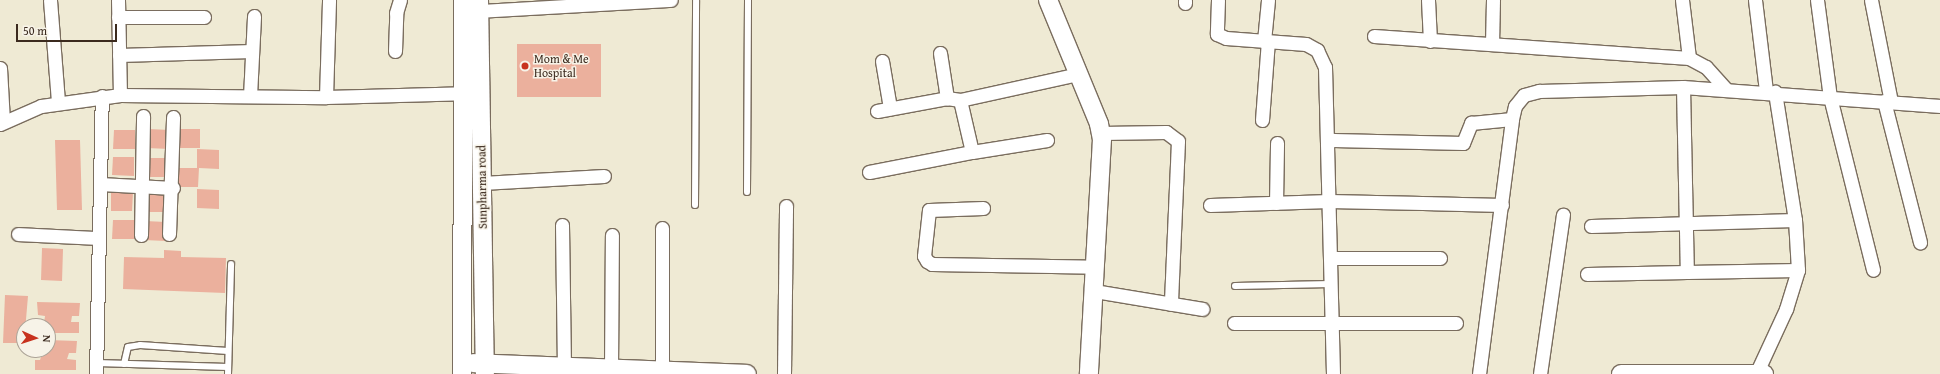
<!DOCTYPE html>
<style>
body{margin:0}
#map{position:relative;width:1940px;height:374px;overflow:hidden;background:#efead4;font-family:"Gentium Book Plus",serif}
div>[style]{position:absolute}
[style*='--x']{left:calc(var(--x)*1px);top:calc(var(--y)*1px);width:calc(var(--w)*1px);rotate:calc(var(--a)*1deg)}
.building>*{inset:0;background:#ebb09d}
.roads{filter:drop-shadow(1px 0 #7a6d5e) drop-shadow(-1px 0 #7a6d5e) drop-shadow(0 1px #7a6d5e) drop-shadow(0 -1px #7a6d5e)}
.lane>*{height:6px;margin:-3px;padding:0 3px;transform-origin:3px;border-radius:3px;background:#fff}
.street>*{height:13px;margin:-6.5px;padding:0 6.5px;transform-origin:6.5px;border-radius:6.5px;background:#fff}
.secondary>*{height:18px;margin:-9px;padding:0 9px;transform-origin:9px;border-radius:9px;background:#fff}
.dots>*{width:11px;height:11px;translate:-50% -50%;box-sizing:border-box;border:2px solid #f7f3e8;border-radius:50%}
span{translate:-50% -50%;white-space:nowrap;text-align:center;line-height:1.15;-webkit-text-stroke:3px #f7f3e8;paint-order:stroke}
.poi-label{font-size:12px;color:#3b2a1e}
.left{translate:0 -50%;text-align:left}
.street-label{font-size:12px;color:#3b2a1e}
.north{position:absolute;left:16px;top:318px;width:40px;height:40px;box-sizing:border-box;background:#f7f3e8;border:1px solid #aca397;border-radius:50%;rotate:93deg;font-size:11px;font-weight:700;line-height:16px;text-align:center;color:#3b2a1e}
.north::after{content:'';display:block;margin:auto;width:14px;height:18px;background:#c8321e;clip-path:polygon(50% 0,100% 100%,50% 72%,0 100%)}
.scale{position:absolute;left:16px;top:24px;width:101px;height:18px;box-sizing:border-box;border:2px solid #3b2a1e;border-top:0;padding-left:5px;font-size:12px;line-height:14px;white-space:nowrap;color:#3b2a1e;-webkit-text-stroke:3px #f7f3e8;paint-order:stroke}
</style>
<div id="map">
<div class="building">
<div style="clip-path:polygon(517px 44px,601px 44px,601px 97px,517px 97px)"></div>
<div style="clip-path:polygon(148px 129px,170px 130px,169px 149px,147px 148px)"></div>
<div style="clip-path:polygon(178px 129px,200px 129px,200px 148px,178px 148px)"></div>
<div style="clip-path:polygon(114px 130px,135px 130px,135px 149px,113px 149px)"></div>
<div style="clip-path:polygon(55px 140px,80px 140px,82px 210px,57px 210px)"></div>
<div style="clip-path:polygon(197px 149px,219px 150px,219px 169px,199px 168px,198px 187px,177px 187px,177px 168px,197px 168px)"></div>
<div style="clip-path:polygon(113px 157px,134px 157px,134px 176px,112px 175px)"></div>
<div style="clip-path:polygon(146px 158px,168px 158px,168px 177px,146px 177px)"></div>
<div style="clip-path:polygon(197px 189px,219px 190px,219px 209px,197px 208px)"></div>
<div style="clip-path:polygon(111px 192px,133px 192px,132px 211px,111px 211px)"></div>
<div style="clip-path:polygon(145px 193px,167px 193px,167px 212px,145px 212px)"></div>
<div style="clip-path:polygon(113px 220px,134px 220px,134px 239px,112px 239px)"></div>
<div style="clip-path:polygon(145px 221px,166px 222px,166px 241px,144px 240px)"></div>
<div style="clip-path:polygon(42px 248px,63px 249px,62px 281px,41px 280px)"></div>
<div style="clip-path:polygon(164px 250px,181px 251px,181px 257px,226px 258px,225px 293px,123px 289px,124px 257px,164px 258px)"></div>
<div style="clip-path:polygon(5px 295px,28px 296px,24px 343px,3px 343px)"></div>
<div style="clip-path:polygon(37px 302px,80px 303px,79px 316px,72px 316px,71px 322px,79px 322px,79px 333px,48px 333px,48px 326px,38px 326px,38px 323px,44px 323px,45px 316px,38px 315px)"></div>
<div style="clip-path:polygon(48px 340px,77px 341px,76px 353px,69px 353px,67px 359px,76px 360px,76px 370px,35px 370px,35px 360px,40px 360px,42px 354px,34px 350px,48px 350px)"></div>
</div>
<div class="roads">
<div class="lane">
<div style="--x:747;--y:192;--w:192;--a:-89.7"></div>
<div style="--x:695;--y:205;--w:205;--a:-89.7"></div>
<div style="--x:1235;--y:286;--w:96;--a:-1.2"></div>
<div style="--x:97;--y:363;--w:131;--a:1.7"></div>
<div style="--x:124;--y:364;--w:17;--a:-77"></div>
<div style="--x:128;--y:347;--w:12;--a:-9"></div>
<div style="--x:140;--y:345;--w:88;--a:3.9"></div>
<div style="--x:228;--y:374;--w:110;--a:-88.4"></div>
</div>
<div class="street">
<div style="--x:50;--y:0;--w:102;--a:85.5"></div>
<div style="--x:118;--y:0;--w:95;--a:88.8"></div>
<div style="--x:1185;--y:0;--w:3;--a:90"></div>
<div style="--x:1218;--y:0;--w:34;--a:92"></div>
<div style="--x:1217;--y:34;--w:10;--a:24"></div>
<div style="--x:1226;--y:38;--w:80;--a:4.3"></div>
<div style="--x:1306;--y:44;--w:13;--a:29"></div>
<div style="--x:1317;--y:50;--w:19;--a:65"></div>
<div style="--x:1325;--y:67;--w:76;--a:88.5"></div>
<div style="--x:1428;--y:0;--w:41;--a:87.2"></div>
<div style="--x:1682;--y:0;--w:58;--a:83.1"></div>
<div style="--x:1755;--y:0;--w:92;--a:83.1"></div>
<div style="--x:1817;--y:0;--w:98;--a:82.4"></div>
<div style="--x:1830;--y:97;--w:178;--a:76"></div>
<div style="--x:1871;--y:0;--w:104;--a:78.9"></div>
<div style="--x:479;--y:11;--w:192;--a:-3.3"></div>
<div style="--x:118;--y:17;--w:86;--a:0"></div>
<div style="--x:1374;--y:36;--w:316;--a:4"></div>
<div style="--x:1689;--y:58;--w:19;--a:28"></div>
<div style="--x:1706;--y:67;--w:30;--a:48"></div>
<div style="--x:1264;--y:41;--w:41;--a:-84.4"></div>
<div style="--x:1492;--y:44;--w:44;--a:-88.7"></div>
<div style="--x:395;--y:51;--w:38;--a:-88"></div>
<div style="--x:396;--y:13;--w:14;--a:-73"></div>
<div style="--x:940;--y:53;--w:46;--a:81.2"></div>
<div style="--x:119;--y:55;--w:133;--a:-1.7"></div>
<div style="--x:882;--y:61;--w:48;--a:80.3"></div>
<div style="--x:0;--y:68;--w:54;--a:86.8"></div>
<div style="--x:1683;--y:87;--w:185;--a:88.8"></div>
<div style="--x:1687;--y:272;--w:111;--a:-1"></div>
<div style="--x:250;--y:96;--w:80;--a:-87.1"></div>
<div style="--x:326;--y:97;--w:97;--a:-88.2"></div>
<div style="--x:960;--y:100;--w:121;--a:-12.4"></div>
<div style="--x:1884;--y:101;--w:146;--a:75.7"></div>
<div style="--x:877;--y:111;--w:71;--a:-10.5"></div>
<div style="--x:947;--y:98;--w:13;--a:9"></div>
<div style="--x:960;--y:100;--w:53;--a:77"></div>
<div style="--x:972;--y:152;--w:76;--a:-9.1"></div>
<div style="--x:1262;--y:120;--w:79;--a:-85.7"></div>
<div style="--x:0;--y:124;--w:45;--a:-23.7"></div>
<div style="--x:41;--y:106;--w:80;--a:-7.9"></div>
<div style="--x:120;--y:95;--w:206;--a:0.6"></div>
<div style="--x:326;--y:97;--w:146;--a:-1.6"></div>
<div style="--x:1101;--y:133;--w:65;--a:-0.9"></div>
<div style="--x:1166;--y:132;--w:15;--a:37"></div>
<div style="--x:1178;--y:141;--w:163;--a:92.5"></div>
<div style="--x:869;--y:172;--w:105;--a:-11"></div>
<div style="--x:482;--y:183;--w:122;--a:-3.3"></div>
<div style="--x:100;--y:184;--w:73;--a:3.1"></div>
<div style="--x:1276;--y:203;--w:60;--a:-89"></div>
<div style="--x:1210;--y:205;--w:119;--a:-1.9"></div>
<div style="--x:1329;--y:201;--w:173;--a:1.3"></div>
<div style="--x:983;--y:208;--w:54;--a:177.9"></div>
<div style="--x:929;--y:210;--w:46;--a:96.2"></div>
<div style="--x:924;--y:256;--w:6;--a:59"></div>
<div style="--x:927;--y:261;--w:6;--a:31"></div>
<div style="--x:932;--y:264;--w:164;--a:1"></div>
<div style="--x:562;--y:225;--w:142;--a:89.2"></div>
<div style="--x:1591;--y:226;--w:204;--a:-1.7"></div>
<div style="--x:18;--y:234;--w:80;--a:2.9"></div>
<div style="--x:169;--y:234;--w:117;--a:-88"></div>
<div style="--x:141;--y:235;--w:119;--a:-89"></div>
<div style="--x:1333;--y:258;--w:107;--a:0"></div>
<div style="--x:1587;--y:274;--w:100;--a:-1.1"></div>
<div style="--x:1094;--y:291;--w:110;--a:9.4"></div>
<div style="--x:1234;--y:323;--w:222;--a:0"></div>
<div style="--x:611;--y:369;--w:134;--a:-89.6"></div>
<div style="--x:662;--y:371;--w:143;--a:-90"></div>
<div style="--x:96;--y:374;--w:278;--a:-88.8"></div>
<div style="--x:784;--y:374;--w:168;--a:-89.3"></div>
<div style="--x:1333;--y:374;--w:231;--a:-91.5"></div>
<div style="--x:1327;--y:143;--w:7;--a:-27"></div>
<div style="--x:1333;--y:140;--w:130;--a:1.3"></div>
<div style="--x:1463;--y:143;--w:22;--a:-68"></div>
<div style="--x:1471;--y:123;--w:41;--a:-5.6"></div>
<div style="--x:1479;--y:374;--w:257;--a:-82.6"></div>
<div style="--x:1512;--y:119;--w:13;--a:-77"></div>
<div style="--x:1515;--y:106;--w:14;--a:-51"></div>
<div style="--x:1524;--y:95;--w:16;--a:-15"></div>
<div style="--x:1539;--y:91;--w:144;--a:-1.6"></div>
<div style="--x:1683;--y:87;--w:258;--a:4.2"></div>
<div style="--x:1540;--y:374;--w:161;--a:-81.8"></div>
<div style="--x:1756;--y:374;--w:72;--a:-65.2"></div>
<div style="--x:1786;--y:309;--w:41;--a:-72.9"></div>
<div style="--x:1798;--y:270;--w:50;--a:-93.4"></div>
<div style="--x:1795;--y:220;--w:130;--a:-98.9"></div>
</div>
<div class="secondary">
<div style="--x:479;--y:0;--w:374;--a:89.1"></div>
<div style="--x:1048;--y:0;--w:134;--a:67.6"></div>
<div style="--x:1099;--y:124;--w:15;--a:79"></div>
<div style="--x:1102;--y:139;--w:235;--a:93.2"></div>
<div style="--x:473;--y:363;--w:274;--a:2.3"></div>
<div style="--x:462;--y:374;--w:374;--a:-89.8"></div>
<div style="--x:1621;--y:374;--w:143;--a:0"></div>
</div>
</div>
<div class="dots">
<div style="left:525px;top:66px;background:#c8321e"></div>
</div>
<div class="poi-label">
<span class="left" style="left:534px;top:66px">Mom &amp; Me<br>Hospital</span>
</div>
<div class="street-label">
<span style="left:482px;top:187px;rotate:-91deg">Sunpharma road</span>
</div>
<div class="north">N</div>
<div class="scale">50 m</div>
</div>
